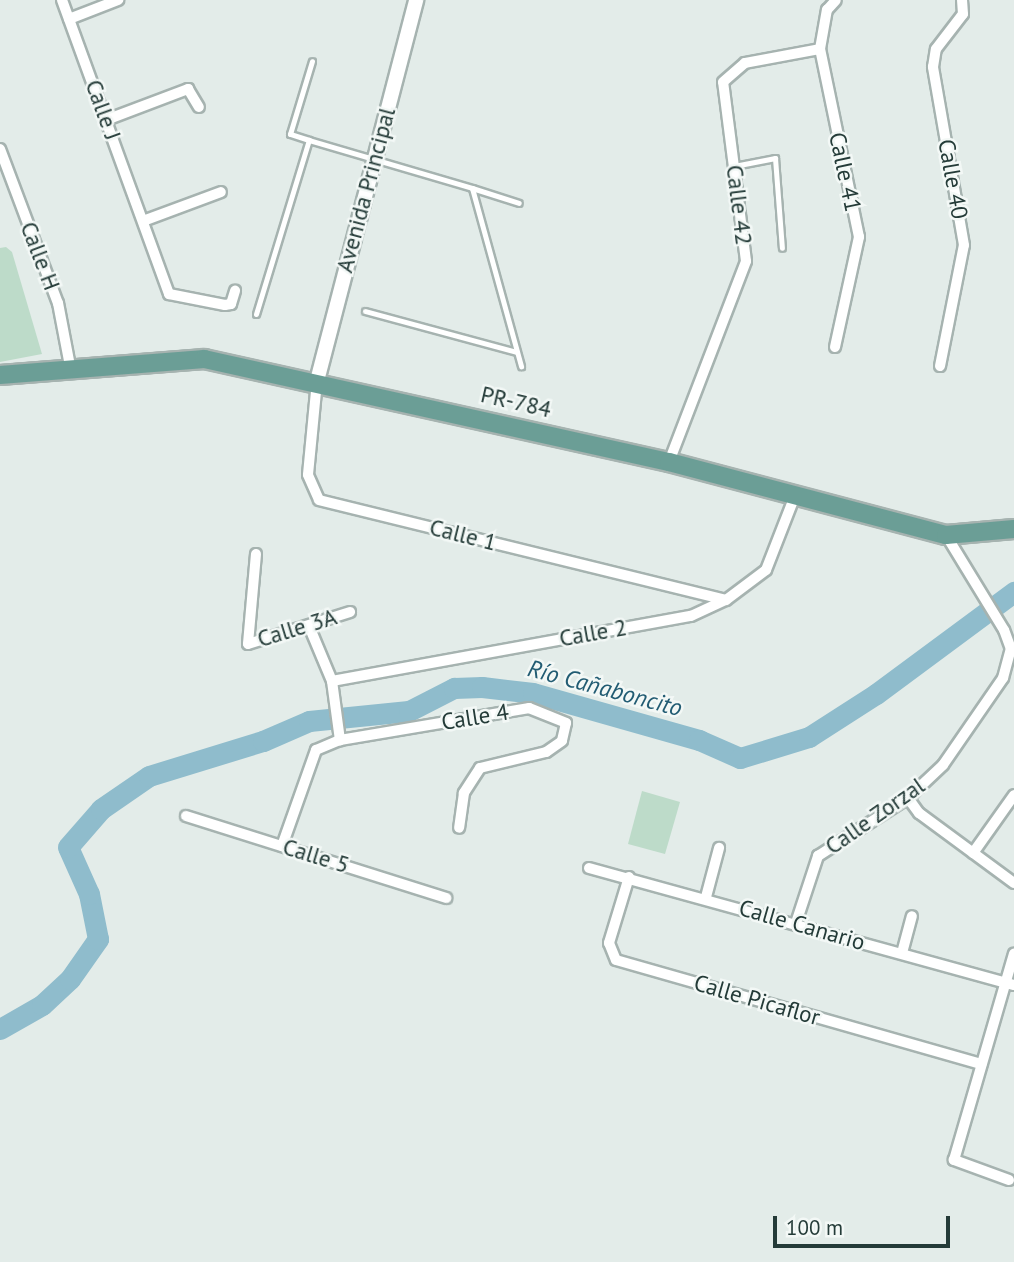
<!DOCTYPE html>
<meta charset="utf-8">
<style>
body{margin:0}
#map{position:relative;width:1014px;height:1262px;overflow:hidden;background:#e3ece9;font-family:"PT Sans",sans-serif}
div>[style]{position:absolute}
[style*='--x']{left:calc(var(--x)*1px);top:calc(var(--y)*1px);width:calc(var(--w)*1px);rotate:calc(var(--a)*1deg)}
.green>*{inset:0;background:#bddbc9}
.river>*{height:21px;margin:-10.5px;padding:0 10.5px;transform-origin:10.5px;border-radius:10.5px;background:#8fbccc}
.roads{filter:drop-shadow(2px 0 #a6b3b0) drop-shadow(-2px 0 #a6b3b0) drop-shadow(0 2px #a6b3b0) drop-shadow(0 -2px #a6b3b0)}
.service>*{height:5px;margin:-2.5px;padding:0 2.5px;transform-origin:2.5px;border-radius:2.5px;background:#fff}
.minor>*{height:10px;margin:-5px;padding:0 5px;transform-origin:5px;border-radius:5px;background:#fff}
.tertiary>*{height:14px;margin:-7px;padding:0 7px;transform-origin:7px;border-radius:7px;background:#fff}
.primary>*{height:18px;margin:-9px;padding:0 9px;transform-origin:9px;border-radius:9px;background:#6b9e96}
span{translate:-50% -50%;white-space:nowrap;text-align:center;line-height:1.15;-webkit-text-stroke:5px #f3f8f6;paint-order:stroke}
.street-label{font-size:23px;color:#243b38}
.water-label{font-size:24px;color:#225c73;font-style:italic}
.scale{position:absolute;left:773px;top:1216px;width:177px;height:32px;box-sizing:border-box;border:4px solid #243b38;border-top:0;padding-left:9px;font-size:21px;line-height:24px;white-space:nowrap;color:#243b38;-webkit-text-stroke:5px #f3f8f6;paint-order:stroke}
</style>
<div id="map">
<div class="green">
<div style="clip-path:polygon(6px 247px,12px 252px,42px 354px,0 362px,0 248px)"></div>
<div style="clip-path:polygon(642px 791px,680px 802px,665px 854px,628px 844px)"></div>
</div>
<div class="river">
<div style="--x:0;--y:1029;--w:48;--a:-29.7"></div>
<div style="--x:42;--y:1005;--w:38;--a:-43"></div>
<div style="--x:70;--y:979;--w:49;--a:-55"></div>
<div style="--x:98;--y:939;--w:46;--a:-101.3"></div>
<div style="--x:89;--y:894;--w:51;--a:-114.1"></div>
<div style="--x:68;--y:847;--w:50;--a:-49"></div>
<div style="--x:101;--y:809;--w:58;--a:-34.5"></div>
<div style="--x:149;--y:776;--w:119;--a:-17.1"></div>
<div style="--x:263;--y:741;--w:50;--a:-23.5"></div>
<div style="--x:309;--y:721;--w:100;--a:-5.7"></div>
<div style="--x:409;--y:711;--w:51;--a:-27.1"></div>
<div style="--x:454;--y:688;--w:28;--a:-2"></div>
<div style="--x:482;--y:687;--w:51;--a:6.7"></div>
<div style="--x:533;--y:693;--w:173;--a:15.8"></div>
<div style="--x:699;--y:740;--w:45;--a:23.7"></div>
<div style="--x:740;--y:758;--w:72;--a:-16.9"></div>
<div style="--x:809;--y:737;--w:80;--a:-32.7"></div>
<div style="--x:876;--y:694;--w:172;--a:-36.5"></div>
</div>
<div class="roads">
<div class="service">
<div style="--x:309;--y:140;--w:170;--a:16.4"></div>
<div style="--x:472;--y:188;--w:185;--a:74.6"></div>
<div style="--x:734;--y:166;--w:42;--a:-11"></div>
<div style="--x:775;--y:158;--w:90;--a:85.6"></div>
<div style="--x:472;--y:188;--w:49;--a:17.7"></div>
<div style="--x:365;--y:311;--w:157;--a:15.1"></div>
<div style="--x:256;--y:314;--w:182;--a:-73.1"></div>
<div style="--x:309;--y:140;--w:20;--a:-162"></div>
<div style="--x:290;--y:134;--w:76;--a:-73.2"></div>
</div>
<div class="minor">
<div style="--x:62;--y:0;--w:313;--a:70"></div>
<div style="--x:169;--y:294;--w:57;--a:11.1"></div>
<div style="--x:225;--y:305;--w:6;--a:-9"></div>
<div style="--x:231;--y:304;--w:14;--a:-73"></div>
<div style="--x:69;--y:19;--w:53;--a:-21.2"></div>
<div style="--x:106;--y:120;--w:88;--a:-20.7"></div>
<div style="--x:188;--y:89;--w:21;--a:59"></div>
<div style="--x:0;--y:149;--w:165;--a:69.4"></div>
<div style="--x:58;--y:303;--w:64;--a:79.2"></div>
<div style="--x:143;--y:221;--w:83;--a:-20.4"></div>
<div style="--x:835;--y:347;--w:113;--a:-77.7"></div>
<div style="--x:859;--y:237;--w:192;--a:-101.7"></div>
<div style="--x:820;--y:49;--w:40;--a:-80"></div>
<div style="--x:827;--y:10;--w:13;--a:-48"></div>
<div style="--x:940;--y:366;--w:123;--a:-78.8"></div>
<div style="--x:964;--y:245;--w:181;--a:-99.9"></div>
<div style="--x:933;--y:67;--w:18;--a:-81"></div>
<div style="--x:936;--y:49;--w:44;--a:-52.4"></div>
<div style="--x:963;--y:14;--w:14;--a:-94"></div>
<div style="--x:317;--y:381;--w:94;--a:95.5"></div>
<div style="--x:308;--y:475;--w:27;--a:66"></div>
<div style="--x:319;--y:500;--w:419;--a:13.8"></div>
<div style="--x:669;--y:462;--w:215;--a:-69"></div>
<div style="--x:746;--y:261;--w:180;--a:-97.3"></div>
<div style="--x:723;--y:82;--w:29;--a:-41"></div>
<div style="--x:745;--y:63;--w:76;--a:-10.6"></div>
<div style="--x:256;--y:554;--w:90;--a:95.1"></div>
<div style="--x:248;--y:644;--w:107;--a:-17.4"></div>
<div style="--x:309;--y:626;--w:60;--a:67.3"></div>
<div style="--x:332;--y:681;--w:60;--a:82.3"></div>
<div style="--x:332;--y:681;--w:365;--a:-10.3"></div>
<div style="--x:691;--y:616;--w:38;--a:-25"></div>
<div style="--x:726;--y:600;--w:50;--a:-36.9"></div>
<div style="--x:766;--y:570;--w:77;--a:-68.7"></div>
<div style="--x:908;--y:798;--w:19;--a:54"></div>
<div style="--x:919;--y:813;--w:118;--a:36.4"></div>
<div style="--x:186;--y:816;--w:273;--a:17.5"></div>
<div style="--x:282;--y:846;--w:102;--a:-70.5"></div>
<div style="--x:316;--y:750;--w:26;--a:-23"></div>
<div style="--x:340;--y:740;--w:192;--a:-9.6"></div>
<div style="--x:529;--y:708;--w:40;--a:22"></div>
<div style="--x:566;--y:723;--w:18;--a:103"></div>
<div style="--x:562;--y:741;--w:19;--a:145"></div>
<div style="--x:546;--y:752;--w:68;--a:166.4"></div>
<div style="--x:480;--y:768;--w:30;--a:123"></div>
<div style="--x:464;--y:793;--w:35;--a:98"></div>
<div style="--x:973;--y:853;--w:71;--a:-54.7"></div>
<div style="--x:589;--y:868;--w:441;--a:15.4"></div>
<div style="--x:629;--y:877;--w:69;--a:106.9"></div>
<div style="--x:609;--y:943;--w:18;--a:68"></div>
<div style="--x:616;--y:960;--w:380;--a:15.9"></div>
<div style="--x:706;--y:897;--w:51;--a:-75.1"></div>
<div style="--x:796;--y:923;--w:71;--a:-71.8"></div>
<div style="--x:818;--y:856;--w:107;--a:-32.8"></div>
<div style="--x:908;--y:798;--w:48;--a:-43.3"></div>
<div style="--x:943;--y:765;--w:106;--a:-55.4"></div>
<div style="--x:1003;--y:678;--w:30;--a:-75"></div>
<div style="--x:1011;--y:649;--w:20;--a:-110"></div>
<div style="--x:1004;--y:630;--w:111;--a:-121.4"></div>
<div style="--x:902;--y:953;--w:38;--a:-75"></div>
<div style="--x:1009;--y:1180;--w:59;--a:-160"></div>
<div style="--x:954;--y:1160;--w:215;--a:-73.8"></div>
</div>
<div class="tertiary">
<div style="--x:317;--y:381;--w:394;--a:-75.4"></div>
</div>
<div class="primary">
<div style="--x:0;--y:375;--w:205;--a:-4.5"></div>
<div style="--x:204;--y:359;--w:476;--a:12.5"></div>
<div style="--x:669;--y:462;--w:286;--a:14.8"></div>
<div style="--x:946;--y:535;--w:68;--a:-5"></div>
</div>
</div>
<div class="street-label">
<span style="left:103px;top:110px;rotate:70deg">Calle J</span>
<span style="left:845px;top:172px;rotate:78deg">Calle 41</span>
<span style="left:953px;top:179px;rotate:80deg">Calle 40</span>
<span style="left:366px;top:190px;rotate:-75deg">Avenida Principal</span>
<span style="left:739px;top:205px;rotate:83deg">Calle 42</span>
<span style="left:40px;top:256px;rotate:69deg">Calle H</span>
<span style="left:516px;top:402px;rotate:13deg">PR-784</span>
<span style="left:463px;top:535px;rotate:14deg">Calle 1</span>
<span style="left:297px;top:628px;rotate:-17deg">Calle 3A</span>
<span style="left:593px;top:633px;rotate:-10deg">Calle 2</span>
<span style="left:475px;top:717px;rotate:-9deg">Calle 4</span>
<span style="left:875px;top:816px;rotate:-35deg">Calle Zorzal</span>
<span style="left:316px;top:856px;rotate:17deg">Calle 5</span>
<span style="left:802px;top:925px;rotate:16deg">Calle Canario</span>
<span style="left:757px;top:1000px;rotate:16deg">Calle Picaflor</span>
</div>
<div class="water-label">
<span style="left:605px;top:688px;rotate:15deg">Río Cañaboncito</span>
</div>
<div class="scale">100 m</div>
</div>
